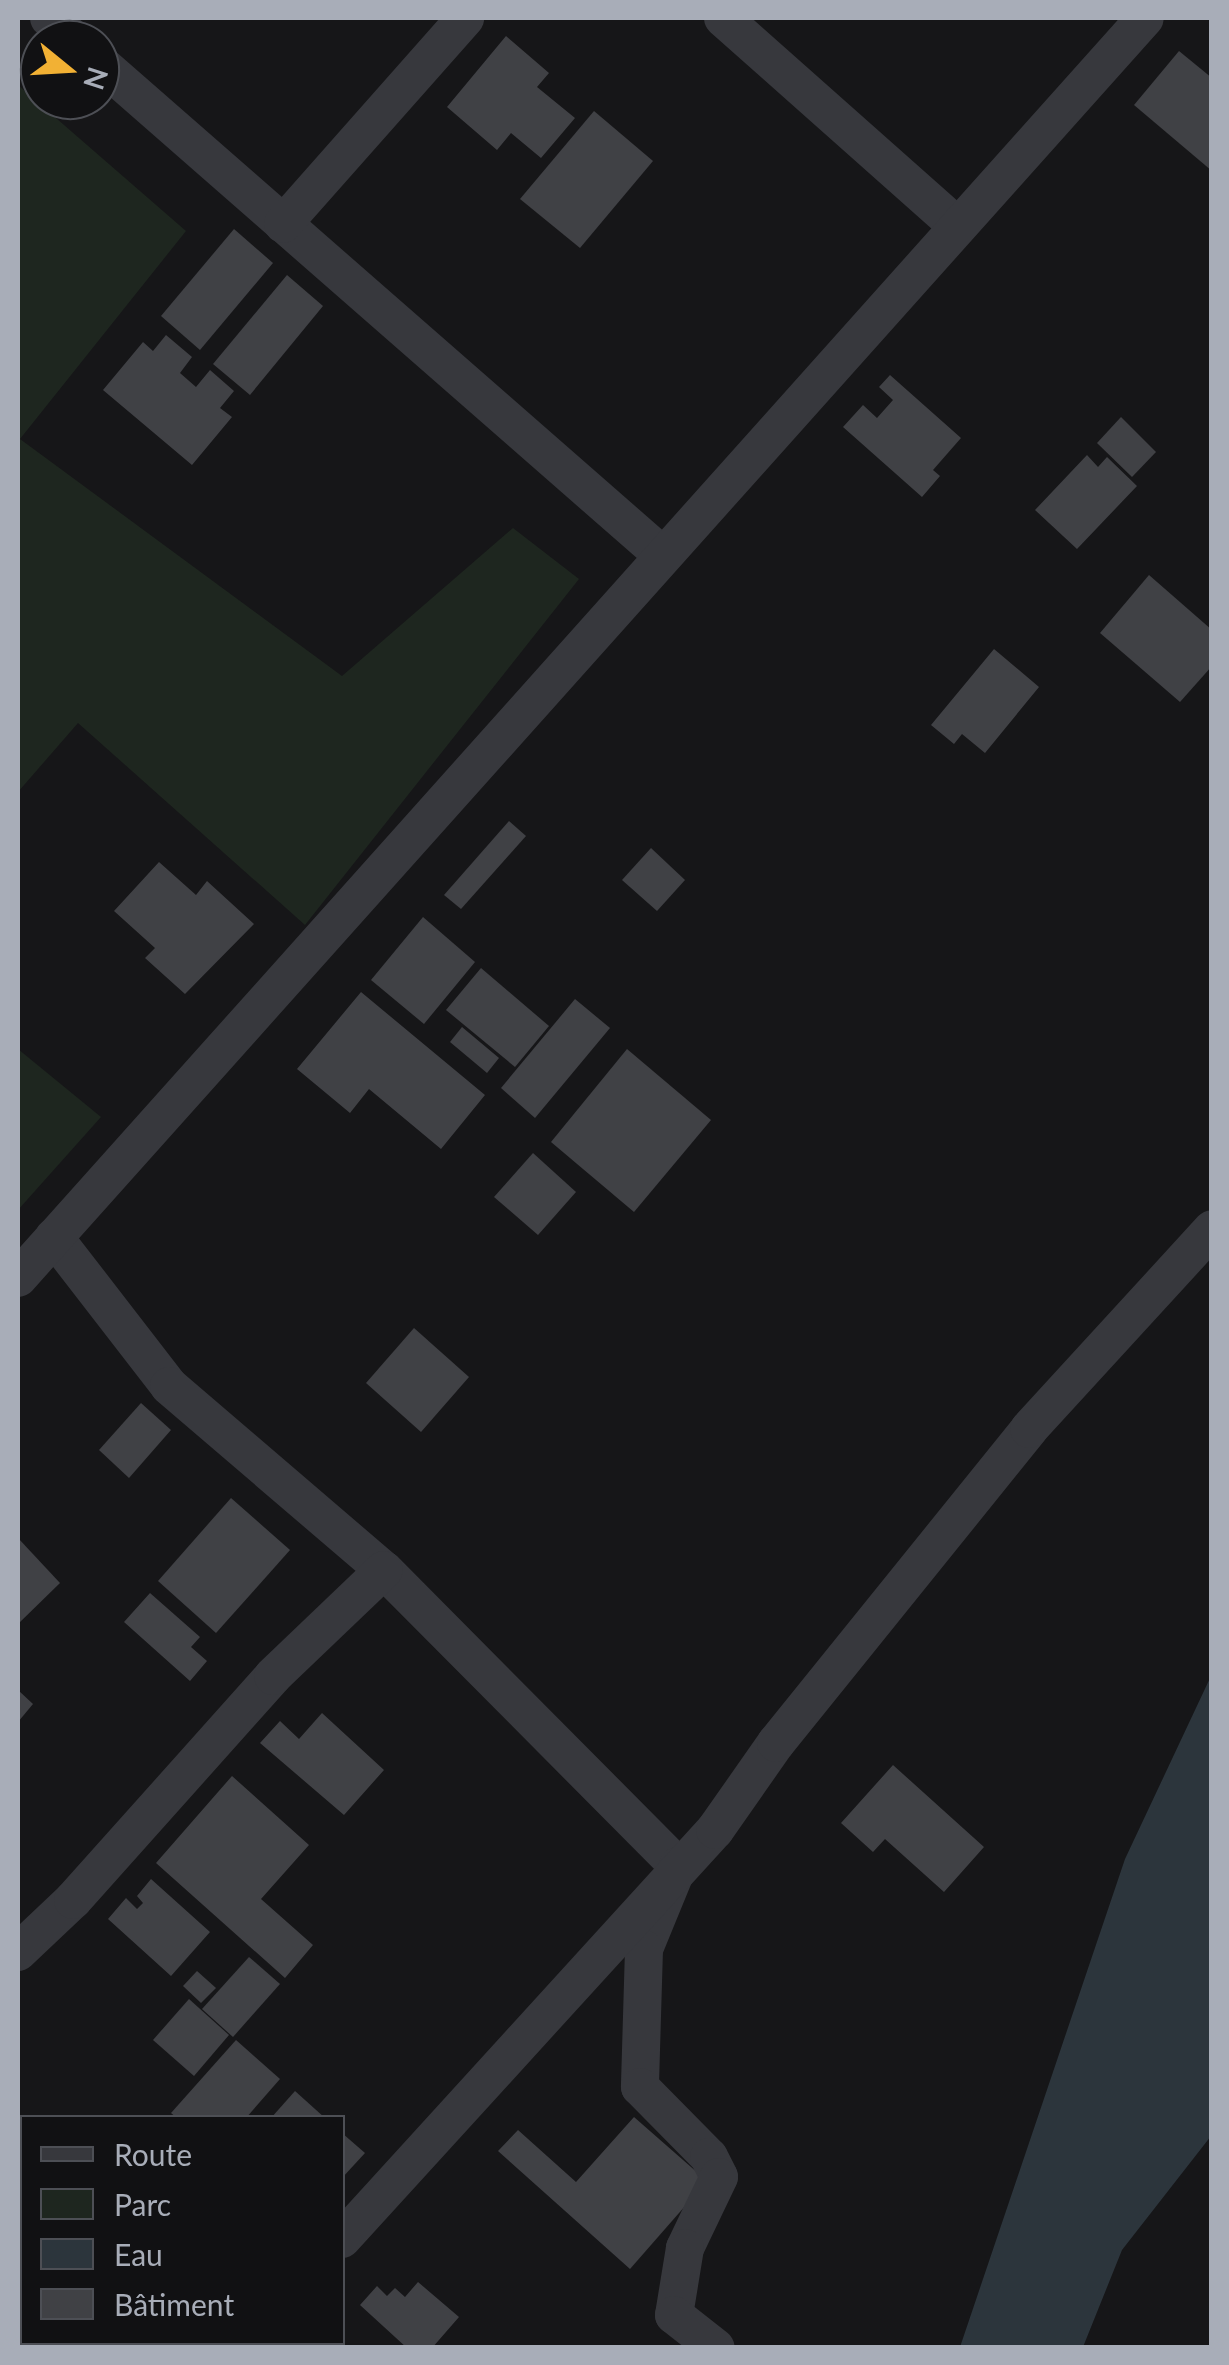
<!DOCTYPE html>
<meta charset="utf-8">
<style>
body{margin:0}
#map{position:relative;width:1229px;height:2365px;overflow:hidden;background:#161618;font-family:Lato,sans-serif}
div>[style]{position:absolute}
[style*='--x']{left:calc(var(--x)*1px);top:calc(var(--y)*1px);width:calc(var(--w)*1px);rotate:calc(var(--a)*1deg)}
.green>*{inset:0;background:#1e261f}
.water>*{inset:0;background:#2c353c}
.building>*{inset:0;background:#404145}
.minor>*{height:38px;margin:-19px;padding:0 19px;transform-origin:19px;border-radius:19px;background:#37383d}
span{translate:-50% -50%;white-space:nowrap;text-align:center;line-height:1.15;-webkit-text-stroke:8px #111113;paint-order:stroke}
.frame{position:absolute;inset:0;border:20px solid #a8adb8;pointer-events:none}
.legend{position:absolute;left:20px;top:2115px;width:325px;height:230px;box-sizing:border-box;background:#111113;border:2px solid #4d4f55;margin:0;padding:12px 18px;list-style:none;font-size:30px;color:#a8adb8}
.legend li{display:flex;align-items:center;gap:20px;height:50px}
.legend b{width:50px;border:2px solid #4d4f55}
.north{position:absolute;left:20px;top:20px;width:100px;height:100px;box-sizing:border-box;background:#111113;border:2px solid #4d4f55;border-radius:50%;rotate:108deg;font-size:28px;font-weight:700;line-height:40px;text-align:center;color:#a8adb8}
.north::after{content:'';display:block;margin:auto;width:35px;height:45px;background:#f2b134;clip-path:polygon(50% 0,100% 100%,50% 72%,0 100%)}
</style>
<div id="map">
<div class="green">
<div style="clip-path:polygon(18px 85px,186px 231px,20px 439px,342px 676px,513px 528px,579px 579px,305px 925px,78px 723px,18px 792px)"></div>
<div style="clip-path:polygon(18px 1049px,101px 1117px,18px 1210px)"></div>
</div>
<div class="water">
<div style="clip-path:polygon(1211px 1676px,1211px 2136px,1122px 2250px,1083px 2347px,960px 2347px,1125px 1859px)"></div>
</div>
<div class="building">
<div style="clip-path:polygon(506px 36px,549px 73px,537px 87px,575px 118px,541px 158px,511px 133px,497px 150px,447px 107px)"></div>
<div style="clip-path:polygon(1179px 51px,1212px 78px,1212px 171px,1134px 105px)"></div>
<div style="clip-path:polygon(594px 111px,653px 161px,580px 248px,520px 199px)"></div>
<div style="clip-path:polygon(234px 229px,273px 263px,200px 350px,161px 316px)"></div>
<div style="clip-path:polygon(287px 275px,323px 306px,250px 395px,213px 364px)"></div>
<div style="clip-path:polygon(166px 335px,192px 357px,180px 373px,196px 387px,210px 370px,234px 391px,220px 408px,232px 417px,192px 465px,103px 390px,143px 342px,153px 351px)"></div>
<div style="clip-path:polygon(890px 375px,961px 438px,933px 470px,940px 476px,922px 497px,843px 427px,863px 405px,877px 418px,893px 400px,879px 387px)"></div>
<div style="clip-path:polygon(1121px 417px,1156px 452px,1132px 477px,1097px 443px)"></div>
<div style="clip-path:polygon(1087px 455px,1098px 467px,1107px 457px,1137px 486px,1077px 549px,1035px 510px)"></div>
<div style="clip-path:polygon(1149px 575px,1212px 630px,1212px 666px,1180px 702px,1100px 633px)"></div>
<div style="clip-path:polygon(994px 649px,1039px 687px,985px 753px,962px 734px,954px 744px,931px 725px)"></div>
<div style="clip-path:polygon(509px 821px,526px 836px,461px 909px,444px 895px)"></div>
<div style="clip-path:polygon(651px 848px,685px 880px,657px 911px,622px 880px)"></div>
<div style="clip-path:polygon(159px 862px,196px 895px,207px 881px,254px 924px,185px 994px,145px 958px,155px 948px,114px 911px)"></div>
<div style="clip-path:polygon(423px 917px,475px 962px,424px 1024px,371px 980px)"></div>
<div style="clip-path:polygon(481px 968px,549px 1026px,515px 1067px,446px 1010px)"></div>
<div style="clip-path:polygon(361px 992px,485px 1095px,441px 1149px,369px 1089px,350px 1113px,297px 1069px)"></div>
<div style="clip-path:polygon(575px 999px,610px 1028px,535px 1118px,501px 1088px)"></div>
<div style="clip-path:polygon(462px 1027px,499px 1058px,487px 1073px,450px 1042px)"></div>
<div style="clip-path:polygon(627px 1049px,711px 1120px,634px 1212px,551px 1142px)"></div>
<div style="clip-path:polygon(533px 1153px,576px 1192px,538px 1235px,494px 1197px)"></div>
<div style="clip-path:polygon(414px 1328px,469px 1377px,421px 1432px,366px 1383px)"></div>
<div style="clip-path:polygon(141px 1403px,171px 1430px,129px 1478px,99px 1450px)"></div>
<div style="clip-path:polygon(231px 1498px,290px 1550px,216px 1633px,158px 1581px)"></div>
<div style="clip-path:polygon(18px 1538px,60px 1583px,18px 1624px)"></div>
<div style="clip-path:polygon(150px 1593px,200px 1637px,191px 1647px,207px 1661px,190px 1681px,124px 1622px)"></div>
<div style="clip-path:polygon(18px 1690px,33px 1704px,18px 1722px)"></div>
<div style="clip-path:polygon(322px 1713px,384px 1770px,344px 1815px,260px 1743px,280px 1721px,299px 1739px)"></div>
<div style="clip-path:polygon(893px 1765px,984px 1847px,944px 1892px,885px 1839px,873px 1852px,841px 1823px)"></div>
<div style="clip-path:polygon(232px 1776px,309px 1845px,261px 1899px,313px 1945px,285px 1978px,156px 1863px)"></div>
<div style="clip-path:polygon(151px 1879px,210px 1932px,171px 1976px,108px 1919px,126px 1898px,137px 1909px,143px 1903px,137px 1896px)"></div>
<div style="clip-path:polygon(249px 1957px,280px 1984px,233px 2037px,202px 2009px)"></div>
<div style="clip-path:polygon(197px 1971px,216px 1988px,201px 2003px,183px 1986px)"></div>
<div style="clip-path:polygon(189px 1999px,229px 2035px,194px 2076px,153px 2040px)"></div>
<div style="clip-path:polygon(236px 2040px,280px 2079px,246px 2118px,177px 2118px,171px 2113px)"></div>
<div style="clip-path:polygon(295px 2091px,325px 2118px,271px 2118px)"></div>
<div style="clip-path:polygon(634px 2117px,707px 2181px,630px 2269px,498px 2151px,518px 2130px,576px 2182px)"></div>
<div style="clip-path:polygon(342px 2133px,365px 2153px,342px 2178px)"></div>
<div style="clip-path:polygon(418px 2282px,459px 2317px,432px 2348px,407px 2348px,360px 2305px,377px 2286px,387px 2296px,395px 2288px,405px 2297px)"></div>
</div>
<div class="minor">
<div style="--x:49;--y:18;--w:33;--a:41"></div>
<div style="--x:723;--y:18;--w:314;--a:41.6"></div>
<div style="--x:100;--y:63;--w:746;--a:41.19"></div>
<div style="--x:283;--y:224;--w:275;--a:-48.5"></div>
<div style="--x:54;--y:1237;--w:188;--a:52.3"></div>
<div style="--x:169;--y:1386;--w:283;--a:40.6"></div>
<div style="--x:384;--y:1570;--w:417;--a:45.2"></div>
<div style="--x:678;--y:1866;--w:90;--a:112.3"></div>
<div style="--x:644;--y:1949;--w:138;--a:91.7"></div>
<div style="--x:640;--y:2087;--w:98;--a:45.4"></div>
<div style="--x:709;--y:2157;--w:22;--a:63"></div>
<div style="--x:719;--y:2177;--w:79;--a:115.6"></div>
<div style="--x:685;--y:2248;--w:68;--a:99.3"></div>
<div style="--x:674;--y:2315;--w:53;--a:38.2"></div>
<div style="--x:18;--y:1278;--w:1690;--a:-48.19"></div>
<div style="--x:18;--y:1952;--w:76;--a:-43.4"></div>
<div style="--x:73;--y:1900;--w:300;--a:-48.2"></div>
<div style="--x:273;--y:1676;--w:153;--a:-43.7"></div>
<div style="--x:342;--y:2239;--w:554;--a:-47.64"></div>
<div style="--x:715;--y:1830;--w:106;--a:-55"></div>
<div style="--x:776;--y:1743;--w:403;--a:-51.1"></div>
<div style="--x:1029;--y:1429;--w:271;--a:-47.5"></div>
<div style="--x:247;--y:2348;--w:8;--a:-50"></div>
</div>
<div class="frame"></div>
<ul class="legend">
<li><b style="height:12px;background:#37383d"></b>Route</li>
<li><b style="height:28px;background:#1e261f"></b>Parc</li>
<li><b style="height:28px;background:#2c353c"></b>Eau</li>
<li><b style="height:28px;background:#404145"></b>Bâtiment</li>
</ul>
<div class="north">N</div>
</div>
